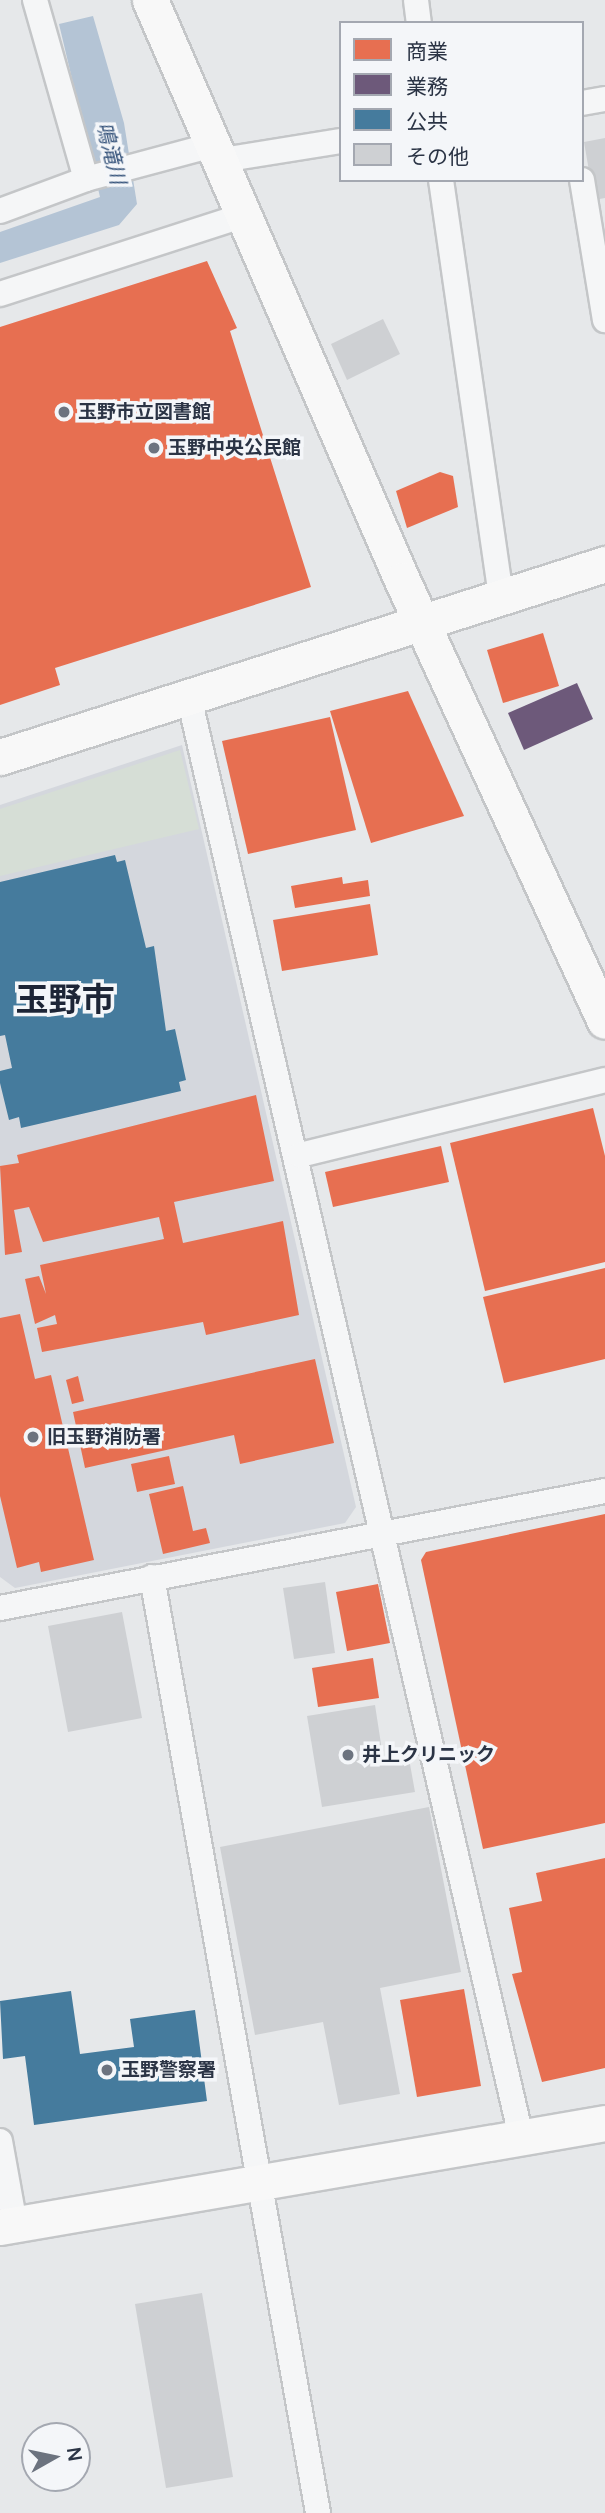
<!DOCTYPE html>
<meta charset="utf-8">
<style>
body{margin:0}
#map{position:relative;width:605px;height:2513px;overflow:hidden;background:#e6e8ea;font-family:Manrope,"Noto Sans JP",sans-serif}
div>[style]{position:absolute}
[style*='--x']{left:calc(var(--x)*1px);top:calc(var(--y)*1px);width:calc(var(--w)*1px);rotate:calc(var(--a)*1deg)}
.built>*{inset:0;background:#d4d7dd}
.green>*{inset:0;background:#d6ded6}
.water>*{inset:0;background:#b4c4d5}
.shops>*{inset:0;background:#e76f51}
.offices>*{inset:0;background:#6d597a}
.public>*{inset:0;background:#457b9d}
.building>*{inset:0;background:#ced0d3}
.roads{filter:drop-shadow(2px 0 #c4c6c8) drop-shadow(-2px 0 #c4c6c8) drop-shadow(0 2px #c4c6c8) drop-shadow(0 -2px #c4c6c8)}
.street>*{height:24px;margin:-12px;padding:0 12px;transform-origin:12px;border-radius:12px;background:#f5f6f7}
.secondary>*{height:35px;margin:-17.5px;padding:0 17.5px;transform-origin:17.5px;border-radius:17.5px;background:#f8f8f8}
.dots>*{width:19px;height:19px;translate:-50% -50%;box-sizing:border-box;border:4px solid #f4f6f9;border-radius:50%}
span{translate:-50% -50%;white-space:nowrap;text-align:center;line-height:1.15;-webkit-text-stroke:7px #f4f6f9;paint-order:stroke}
.poi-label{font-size:19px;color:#2b3445;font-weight:700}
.left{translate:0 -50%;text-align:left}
.water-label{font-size:21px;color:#34527a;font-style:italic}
.town-label{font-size:33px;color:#1d2536;font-weight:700}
.legend{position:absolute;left:339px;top:21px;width:245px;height:161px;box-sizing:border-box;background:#f4f6f9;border:2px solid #a4a8b1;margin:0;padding:9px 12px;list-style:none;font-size:21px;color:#2b3445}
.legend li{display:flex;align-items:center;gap:14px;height:35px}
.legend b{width:35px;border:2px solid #a4a8b1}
.north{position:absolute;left:21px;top:2422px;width:70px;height:70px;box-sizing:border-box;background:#f4f6f9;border:2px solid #a4a8b1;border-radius:50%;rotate:81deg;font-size:19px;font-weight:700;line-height:28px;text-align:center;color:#2b3445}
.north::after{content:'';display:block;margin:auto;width:24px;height:32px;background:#6c737f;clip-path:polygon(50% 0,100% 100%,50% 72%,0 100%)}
</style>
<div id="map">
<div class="built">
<div style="clip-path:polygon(182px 745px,356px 1507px,345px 1523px,15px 1588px,0 1577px,0 805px)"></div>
</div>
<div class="green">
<div style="clip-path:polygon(180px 750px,199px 829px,0 876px,0 809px)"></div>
</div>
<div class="water">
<div style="clip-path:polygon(93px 16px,124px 123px,137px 204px,119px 225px,0 263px,0 232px,100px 197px,59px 24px)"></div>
</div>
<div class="shops">
<div style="clip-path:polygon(207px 261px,237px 328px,230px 331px,311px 587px,55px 668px,60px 685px,0 705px,0 327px)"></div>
<div style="clip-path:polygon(440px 472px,453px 476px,458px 507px,407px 528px,396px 491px)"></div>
<div style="clip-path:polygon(543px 633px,559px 686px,503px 703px,487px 650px)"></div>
<div style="clip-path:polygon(408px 691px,464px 816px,371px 843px,330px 711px)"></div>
<div style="clip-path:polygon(330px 717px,356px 830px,248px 854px,222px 741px)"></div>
<div style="clip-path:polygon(342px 877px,343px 884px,368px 880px,370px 896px,295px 908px,291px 886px)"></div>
<div style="clip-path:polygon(370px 904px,378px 955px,282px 971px,273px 920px)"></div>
<div style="clip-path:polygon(256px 1095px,274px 1181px,174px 1202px,183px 1243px,283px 1221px,299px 1315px,206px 1335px,203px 1322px,42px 1352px,37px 1328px,57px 1324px,55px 1315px,35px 1324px,25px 1279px,39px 1276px,46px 1294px,40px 1265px,164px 1239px,159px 1217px,43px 1242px,29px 1207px,14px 1210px,22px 1252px,5px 1255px,0 1166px,19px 1163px,17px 1155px)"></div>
<div style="clip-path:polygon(593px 1108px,605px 1156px,605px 1262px,485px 1291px,450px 1143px)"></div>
<div style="clip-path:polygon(441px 1146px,449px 1182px,333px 1207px,325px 1172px)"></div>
<div style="clip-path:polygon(605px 1268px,605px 1359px,504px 1383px,483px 1297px)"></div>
<div style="clip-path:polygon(20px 1314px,35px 1379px,51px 1375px,94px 1560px,41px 1572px,39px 1562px,17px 1568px,0 1496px,0 1318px)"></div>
<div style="clip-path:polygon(315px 1359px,334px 1443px,240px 1464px,234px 1435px,85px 1468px,73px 1412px)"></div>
<div style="clip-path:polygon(78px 1376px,84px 1401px,72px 1404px,66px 1380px)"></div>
<div style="clip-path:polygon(169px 1456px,175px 1484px,137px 1492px,131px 1464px)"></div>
<div style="clip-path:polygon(183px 1486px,193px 1531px,206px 1528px,210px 1543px,163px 1554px,149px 1494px)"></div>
<div style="clip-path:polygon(605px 1514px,605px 1823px,483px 1849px,421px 1560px,426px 1552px)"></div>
<div style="clip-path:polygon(378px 1584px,390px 1643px,347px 1651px,336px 1592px)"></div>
<div style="clip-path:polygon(373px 1658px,379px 1698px,318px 1707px,312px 1668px)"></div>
<div style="clip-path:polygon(605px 1858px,605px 2068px,542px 2082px,512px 1974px,522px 1972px,509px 1908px,542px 1901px,536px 1873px)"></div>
<div style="clip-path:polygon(464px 1989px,481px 2086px,417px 2097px,400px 2000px)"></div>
</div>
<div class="offices">
<div style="clip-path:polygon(577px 683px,593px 719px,524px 750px,508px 713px)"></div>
</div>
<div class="public">
<div style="clip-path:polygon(115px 855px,117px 862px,125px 860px,146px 948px,154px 946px,166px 1031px,175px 1029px,186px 1080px,179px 1082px,181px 1091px,21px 1128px,19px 1117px,9px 1120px,0 1083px,0 1071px,12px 1068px,5px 1035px,0 1036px,0 882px)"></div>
<div style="clip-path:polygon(71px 1991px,80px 2054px,134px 2047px,130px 2019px,195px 2010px,207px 2101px,34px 2125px,25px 2056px,3px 2059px,0 2001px)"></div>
</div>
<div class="building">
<div style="clip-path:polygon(605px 138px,605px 198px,594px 200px,584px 142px)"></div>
<div style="clip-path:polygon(383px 319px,400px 354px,347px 380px,331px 344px)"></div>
<div style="clip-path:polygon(325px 1582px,335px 1653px,294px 1659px,283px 1588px)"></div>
<div style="clip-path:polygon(122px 1612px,142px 1718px,68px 1732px,48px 1626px)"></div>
<div style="clip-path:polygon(375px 1705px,383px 1757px,408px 1753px,415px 1792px,322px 1807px,307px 1716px)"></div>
<div style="clip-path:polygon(429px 1807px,461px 1972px,380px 1988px,400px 2094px,339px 2105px,323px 2022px,255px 2035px,220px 1847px)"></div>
<div style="clip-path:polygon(202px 2293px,233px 2477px,166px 2488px,135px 2304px)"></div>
</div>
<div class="roads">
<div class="street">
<div style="--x:35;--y:0;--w:186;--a:74.1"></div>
<div style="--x:416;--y:0;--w:23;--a:83"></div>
<div style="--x:582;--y:103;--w:23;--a:-10"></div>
<div style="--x:216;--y:161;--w:127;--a:-9.1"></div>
<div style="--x:441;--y:180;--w:420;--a:81.8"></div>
<div style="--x:582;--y:180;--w:142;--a:80.7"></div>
<div style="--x:0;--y:211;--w:92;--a:-20.4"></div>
<div style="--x:86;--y:179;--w:127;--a:-15"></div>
<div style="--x:0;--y:294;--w:253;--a:-17.9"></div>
<div style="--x:188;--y:693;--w:1482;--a:77.01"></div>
<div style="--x:300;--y:1155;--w:314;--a:-13.8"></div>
<div style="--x:152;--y:1577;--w:951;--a:79.94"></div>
<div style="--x:0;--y:1608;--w:616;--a:-10.95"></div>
<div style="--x:0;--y:2141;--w:84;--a:79.8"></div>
</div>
<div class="secondary">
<div style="--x:150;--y:0;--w:632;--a:66.52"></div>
<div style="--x:402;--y:580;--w:485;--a:65.3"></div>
<div style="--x:0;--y:757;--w:635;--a:-17.69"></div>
<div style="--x:0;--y:2227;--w:614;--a:-9.75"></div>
</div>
</div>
<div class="dots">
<div style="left:64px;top:412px;background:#6c737f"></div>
<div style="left:154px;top:448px;background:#6c737f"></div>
<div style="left:33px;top:1437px;background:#6c737f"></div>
<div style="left:348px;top:1755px;background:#6c737f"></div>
<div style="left:107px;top:2070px;background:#6c737f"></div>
</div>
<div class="poi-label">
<span class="left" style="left:78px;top:412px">玉野市立図書館</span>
<span class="left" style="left:168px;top:448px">玉野中央公民館</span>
<span class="left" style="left:47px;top:1437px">旧玉野消防署</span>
<span class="left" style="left:362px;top:1755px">井上クリニック</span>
<span class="left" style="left:121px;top:2070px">玉野警察署</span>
</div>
<div class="water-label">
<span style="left:112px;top:153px;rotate:76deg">鳴滝川</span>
</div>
<div class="town-label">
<span style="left:65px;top:999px">玉野市</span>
</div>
<ul class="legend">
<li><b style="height:19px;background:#e76f51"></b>商業</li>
<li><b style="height:19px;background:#6d597a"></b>業務</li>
<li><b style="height:19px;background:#457b9d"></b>公共</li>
<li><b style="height:19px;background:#ced0d3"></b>その他</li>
</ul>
<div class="north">N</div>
</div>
